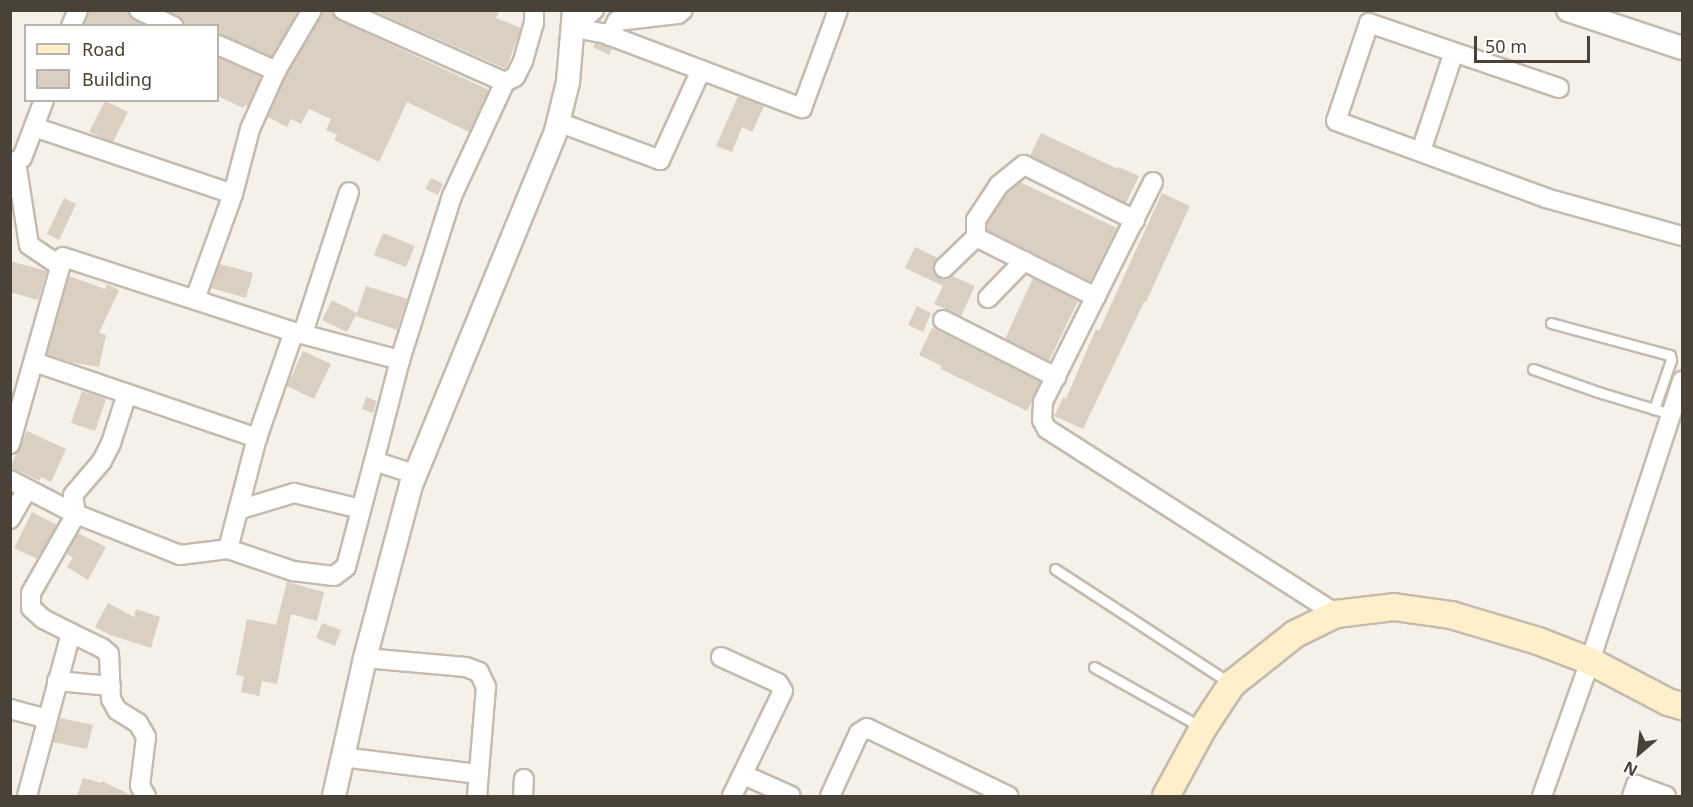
<!DOCTYPE html>
<style>
body{margin:0}
#map{position:relative;width:1693px;height:807px;overflow:hidden;background:#f5f1e9;font-family:"Noto Sans",sans-serif}
div>[style]{position:absolute}
[style*='--x']{left:calc(var(--x)*1px);top:calc(var(--y)*1px);width:calc(var(--w)*1px);rotate:calc(var(--a)*1deg)}
.building>*{inset:0;background:#dbcfc1}
.roads{filter:drop-shadow(2px 0 #c4bbae) drop-shadow(-2px 0 #c4bbae) drop-shadow(0 2px #c4bbae) drop-shadow(0 -2px #c4bbae)}
.service>*{height:9px;margin:-4.5px;padding:0 4.5px;transform-origin:4.5px;border-radius:4.5px;background:#fff}
.minor>*{height:18px;margin:-9px;padding:0 9px;transform-origin:9px;border-radius:9px;background:#fff}
.tertiary>*{height:22px;margin:-11px;padding:0 11px;transform-origin:11px;border-radius:11px;background:#fff}
.secondary>*{height:26px;margin:-13px;padding:0 13px;transform-origin:13px;border-radius:13px;background:#ffefca}
span{translate:-50% -50%;white-space:nowrap;text-align:center;line-height:1.15;-webkit-text-stroke:5px #fff;paint-order:stroke}
.frame{position:absolute;inset:0;border:12px solid #4a4137;pointer-events:none}
.legend{position:absolute;left:24px;top:24px;width:195px;height:78px;box-sizing:border-box;background:#fff;border:2px solid #b7b3af;margin:0;padding:8px 10px;list-style:none;font-size:18px;color:#4a4137}
.legend li{display:flex;align-items:center;gap:12px;height:30px}
.legend b{width:30px;border:2px solid #b7b3af}
.north{position:absolute;left:1609px;top:723px;width:60px;height:60px;-webkit-text-stroke:4px #fff;paint-order:stroke;rotate:208deg;font-size:16px;font-weight:700;line-height:24px;text-align:center;color:#4a4137}
.north::after{content:'';display:block;margin:auto;width:21px;height:27px;background:#4a4137;clip-path:polygon(50% 0,100% 100%,50% 72%,0 100%)}
.scale{position:absolute;left:1474px;top:36px;width:116px;height:27px;box-sizing:border-box;border:3px solid #4a4137;border-top:0;padding-left:8px;font-size:18px;line-height:21px;white-space:nowrap;color:#4a4137;-webkit-text-stroke:4px #fff;paint-order:stroke}
</style>
<div id="map">
<div class="building">
<div style="clip-path:polygon(89px 10px,128px 10px,130px 17px,146px 26px,84px 26px)"></div>
<div style="clip-path:polygon(166px 10px,299px 10px,271px 57px,218px 34px,218px 26px,184px 26px,182px 19px)"></div>
<div style="clip-path:polygon(323px 10px,332px 10px,338px 20px,489px 90px,469px 132px,407px 102px,379px 162px,334px 140px,337px 135px,326px 130px,331px 119px,309px 109px,301px 124px,291px 119px,287px 127px,268px 117px,286px 76px)"></div>
<div style="clip-path:polygon(372px 10px,500px 10px,496px 18px,521px 28px,506px 69px)"></div>
<div style="clip-path:polygon(595px 43px,612px 48px,609px 55px,593px 47px)"></div>
<div style="clip-path:polygon(218px 57px,261px 77px,248px 106px,245px 105px,243px 108px,218px 96px)"></div>
<div style="clip-path:polygon(738px 96px,764px 106px,752px 132px,742px 127px,732px 152px,716px 146px)"></div>
<div style="clip-path:polygon(105px 101px,128px 112px,113px 142px,89px 132px)"></div>
<div style="clip-path:polygon(1041px 133px,1118px 169px,1119px 167px,1139px 176px,1126px 203px,1030px 156px)"></div>
<div style="clip-path:polygon(431px 178px,443px 184px,438px 195px,425px 189px)"></div>
<div style="clip-path:polygon(1020px 182px,1117px 228px,1090px 281px,987px 230px,987px 223px,1007px 193px)"></div>
<div style="clip-path:polygon(1162px 193px,1190px 206px,1146px 302px,1144px 302px,1083px 429px,1054px 416px,1063px 398px,1066px 399px,1096px 329px,1099px 331px)"></div>
<div style="clip-path:polygon(64px 198px,76px 204px,59px 240px,47px 234px)"></div>
<div style="clip-path:polygon(383px 233px,415px 246px,406px 267px,374px 255px)"></div>
<div style="clip-path:polygon(915px 247px,938px 258px,933px 266px,936px 276px,946px 279px,952px 276px,975px 286px,961px 316px,934px 304px,943px 286px,905px 268px)"></div>
<div style="clip-path:polygon(10px 261px,47px 271px,38px 300px,10px 292px)"></div>
<div style="clip-path:polygon(220px 264px,253px 273px,246px 298px,211px 288px)"></div>
<div style="clip-path:polygon(69px 276px,105px 289px,107px 284px,119px 290px,99px 333px,106px 335px,99px 367px,70px 362px,47px 354px)"></div>
<div style="clip-path:polygon(1033px 278px,1078px 301px,1049px 361px,1005px 339px)"></div>
<div style="clip-path:polygon(366px 286px,407px 299px,397px 330px,356px 316px)"></div>
<div style="clip-path:polygon(332px 300px,357px 313px,347px 332px,322px 320px)"></div>
<div style="clip-path:polygon(917px 306px,931px 313px,923px 332px,908px 325px)"></div>
<div style="clip-path:polygon(932px 328px,1041px 382px,1027px 411px,941px 369px,942px 366px,919px 355px)"></div>
<div style="clip-path:polygon(303px 351px,331px 364px,314px 399px,287px 386px)"></div>
<div style="clip-path:polygon(82px 391px,106px 399px,95px 431px,71px 423px)"></div>
<div style="clip-path:polygon(366px 397px,377px 401px,373px 413px,362px 409px)"></div>
<div style="clip-path:polygon(27px 431px,66px 449px,51px 482px,41px 477px,40px 481px,10px 467px)"></div>
<div style="clip-path:polygon(32px 512px,57px 525px,37px 559px,14px 548px)"></div>
<div style="clip-path:polygon(78px 533px,106px 547px,88px 580px,67px 567px,73px 557px,66px 554px)"></div>
<div style="clip-path:polygon(287px 582px,324px 592px,317px 621px,291px 614px,277px 684px,262px 681px,259px 696px,241px 692px,244px 676px,236px 675px,247px 619px,276px 625px)"></div>
<div style="clip-path:polygon(108px 603px,134px 617px,136px 609px,160px 617px,151px 648px,110px 635px,95px 627px)"></div>
<div style="clip-path:polygon(322px 623px,341px 630px,335px 646px,316px 638px)"></div>
<div style="clip-path:polygon(60px 718px,93px 725px,87px 749px,53px 742px)"></div>
<div style="clip-path:polygon(83px 778px,101px 783px,102px 781px,133px 796px,77px 796px)"></div>
</div>
<div class="roads">
<div class="service">
<div style="--x:1551;--y:323;--w:123;--a:15.1"></div>
<div style="--x:1670;--y:355;--w:5;--a:79"></div>
<div style="--x:1671;--y:360;--w:52;--a:109.1"></div>
<div style="--x:1533;--y:369;--w:69;--a:19.5"></div>
<div style="--x:1598;--y:392;--w:76;--a:16.8"></div>
<div style="--x:1055;--y:569;--w:209;--a:33.1"></div>
<div style="--x:1094;--y:667;--w:123;--a:29.3"></div>
</div>
<div class="minor">
<div style="--x:139;--y:10;--w:38;--a:25"></div>
<div style="--x:343;--y:10;--w:177;--a:24"></div>
<div style="--x:71;--y:26;--w:17;--a:-66"></div>
<div style="--x:574;--y:28;--w:29;--a:10"></div>
<div style="--x:603;--y:33;--w:213;--a:20.7"></div>
<div style="--x:802;--y:108;--w:104;--a:-69.8"></div>
<div style="--x:574;--y:28;--w:27;--a:-42"></div>
<div style="--x:610;--y:36;--w:17;--a:-65"></div>
<div style="--x:617;--y:21;--w:61;--a:-6.5"></div>
<div style="--x:678;--y:14;--w:6;--a:-39"></div>
<div style="--x:218;--y:45;--w:64;--a:24.1"></div>
<div style="--x:1559;--y:88;--w:201;--a:-161.1"></div>
<div style="--x:1369;--y:23;--w:103;--a:108.6"></div>
<div style="--x:1336;--y:121;--w:224;--a:20.1"></div>
<div style="--x:1546;--y:198;--w:141;--a:15.6"></div>
<div style="--x:558;--y:122;--w:109;--a:20.4"></div>
<div style="--x:660;--y:160;--w:99;--a:-65.5"></div>
<div style="--x:34;--y:127;--w:210;--a:18.6"></div>
<div style="--x:1421;--y:151;--w:104;--a:-71.6"></div>
<div style="--x:16;--y:162;--w:84;--a:81.1"></div>
<div style="--x:29;--y:245;--w:37;--a:34"></div>
<div style="--x:10;--y:164;--w:13;--a:-27"></div>
<div style="--x:22;--y:158;--w:62;--a:-69.2"></div>
<div style="--x:1153;--y:182;--w:246;--a:116.6"></div>
<div style="--x:1043;--y:402;--w:18;--a:93"></div>
<div style="--x:1042;--y:420;--w:10;--a:61"></div>
<div style="--x:1047;--y:429;--w:343;--a:32.6"></div>
<div style="--x:976;--y:237;--w:134;--a:26.6"></div>
<div style="--x:944;--y:268;--w:45;--a:-44.1"></div>
<div style="--x:976;--y:237;--w:17;--a:-90"></div>
<div style="--x:976;--y:220;--w:42;--a:-56.7"></div>
<div style="--x:999;--y:185;--w:32;--a:-39"></div>
<div style="--x:1024;--y:165;--w:124;--a:26.4"></div>
<div style="--x:988;--y:298;--w:52;--a:-45.8"></div>
<div style="--x:195;--y:299;--w:112;--a:-70.1"></div>
<div style="--x:233;--y:194;--w:67;--a:-75.3"></div>
<div style="--x:250;--y:129;--w:64;--a:-65.9"></div>
<div style="--x:276;--y:71;--w:71;--a:-59.5"></div>
<div style="--x:943;--y:320;--w:127;--a:26.8"></div>
<div style="--x:303;--y:333;--w:148;--a:-71.9"></div>
<div style="--x:400;--y:360;--w:172;--a:-72.4"></div>
<div style="--x:452;--y:196;--w:126;--a:-65.1"></div>
<div style="--x:505;--y:82;--w:11;--a:-27"></div>
<div style="--x:515;--y:77;--w:18;--a:-63"></div>
<div style="--x:523;--y:61;--w:40;--a:-74"></div>
<div style="--x:534;--y:23;--w:13;--a:-90"></div>
<div style="--x:34;--y:362;--w:236;--a:18.8"></div>
<div style="--x:10;--y:444;--w:194;--a:-74.2"></div>
<div style="--x:63;--y:257;--w:243;--a:18"></div>
<div style="--x:294;--y:332;--w:110;--a:14.8"></div>
<div style="--x:400;--y:360;--w:104;--a:104.4"></div>
<div style="--x:374;--y:461;--w:42;--a:18"></div>
<div style="--x:10;--y:480;--w:74;--a:27.3"></div>
<div style="--x:76;--y:514;--w:112;--a:21.5"></div>
<div style="--x:180;--y:555;--w:48;--a:-7.1"></div>
<div style="--x:228;--y:549;--w:69;--a:18.7"></div>
<div style="--x:293;--y:571;--w:41;--a:7"></div>
<div style="--x:334;--y:576;--w:15;--a:-37"></div>
<div style="--x:346;--y:567;--w:110;--a:-75.2"></div>
<div style="--x:238;--y:510;--w:59;--a:-16.9"></div>
<div style="--x:294;--y:493;--w:69;--a:13.4"></div>
<div style="--x:10;--y:519;--w:34;--a:-60"></div>
<div style="--x:228;--y:549;--w:115;--a:-75.4"></div>
<div style="--x:257;--y:438;--w:112;--a:-70.8"></div>
<div style="--x:71;--y:633;--w:34;--a:26"></div>
<div style="--x:102;--y:648;--w:9;--a:41"></div>
<div style="--x:109;--y:654;--w:45;--a:87.5"></div>
<div style="--x:111;--y:699;--w:13;--a:61"></div>
<div style="--x:117;--y:710;--w:25;--a:32"></div>
<div style="--x:138;--y:723;--w:16;--a:60"></div>
<div style="--x:146;--y:737;--w:49;--a:97"></div>
<div style="--x:140;--y:786;--w:12;--a:59"></div>
<div style="--x:721;--y:657;--w:63;--a:24.5"></div>
<div style="--x:778;--y:683;--w:9;--a:58"></div>
<div style="--x:783;--y:691;--w:117;--a:115.9"></div>
<div style="--x:365;--y:658;--w:101;--a:5.1"></div>
<div style="--x:466;--y:667;--w:14;--a:21"></div>
<div style="--x:479;--y:672;--w:17;--a:65"></div>
<div style="--x:486;--y:687;--w:109;--a:94.7"></div>
<div style="--x:57;--y:681;--w:54;--a:5.3"></div>
<div style="--x:10;--y:709;--w:38;--a:15"></div>
<div style="--x:342;--y:757;--w:138;--a:7.1"></div>
<div style="--x:744;--y:775;--w:51;--a:24.1"></div>
<div style="--x:27;--y:796;--w:169;--a:-74.9"></div>
<div style="--x:71;--y:633;--w:31;--a:-153"></div>
<div style="--x:43;--y:619;--w:16;--a:-137"></div>
<div style="--x:31;--y:608;--w:15;--a:-90"></div>
<div style="--x:31;--y:593;--w:91;--a:-60.3"></div>
<div style="--x:76;--y:514;--w:19;--a:-99"></div>
<div style="--x:73;--y:495;--w:45;--a:-49.5"></div>
<div style="--x:102;--y:461;--w:20;--a:-63"></div>
<div style="--x:111;--y:443;--w:52;--a:-71.9"></div>
<div style="--x:523;--y:796;--w:17;--a:-87"></div>
<div style="--x:830;--y:796;--w:69;--a:-65.3"></div>
<div style="--x:859;--y:733;--w:9;--a:-32"></div>
<div style="--x:867;--y:728;--w:157;--a:25.7"></div>
<div style="--x:1542;--y:796;--w:143;--a:-70.4"></div>
<div style="--x:1590;--y:661;--w:295;--a:-71.8"></div>
<div style="--x:1632;--y:796;--w:12;--a:-70"></div>
<div style="--x:1636;--y:785;--w:32;--a:20"></div>
</div>
<div class="tertiary">
<div style="--x:1568;--y:10;--w:120;--a:18.4"></div>
<div style="--x:334;--y:796;--w:141;--a:-77.3"></div>
<div style="--x:365;--y:658;--w:179;--a:-75.1"></div>
<div style="--x:411;--y:485;--w:383;--a:-67.7"></div>
<div style="--x:556;--y:131;--w:50;--a:-76.2"></div>
<div style="--x:568;--y:82;--w:72;--a:-85.2"></div>
</div>
<div class="secondary">
<div style="--x:1166;--y:796;--w:77;--a:-61.4"></div>
<div style="--x:1203;--y:728;--w:53;--a:-56.6"></div>
<div style="--x:1232;--y:684;--w:80;--a:-38.4"></div>
<div style="--x:1295;--y:634;--w:46;--a:-26"></div>
<div style="--x:1336;--y:614;--w:58;--a:-6.9"></div>
<div style="--x:1394;--y:607;--w:58;--a:8"></div>
<div style="--x:1451;--y:615;--w:91;--a:16.6"></div>
<div style="--x:1538;--y:641;--w:56;--a:21"></div>
<div style="--x:1590;--y:661;--w:88;--a:27.7"></div>
<div style="--x:1668;--y:702;--w:15;--a:16"></div>
</div>
</div>
<div class="frame"></div>
<ul class="legend">
<li><b style="height:8px;background:#ffefca"></b>Road</li>
<li><b style="height:16px;background:#dbcfc1"></b>Building</li>
</ul>
<div class="north">N</div>
<div class="scale">50 m</div>
</div>
